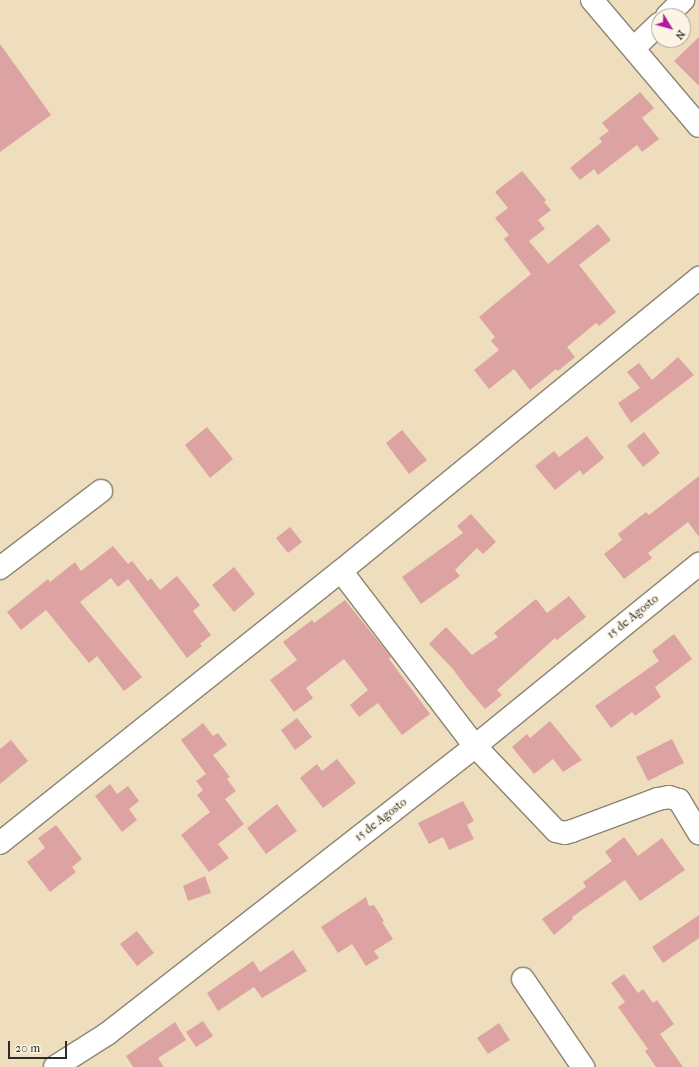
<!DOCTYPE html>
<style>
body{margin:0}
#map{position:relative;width:699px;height:1067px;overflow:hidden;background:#eedebd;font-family:"IM FELL French Canon",serif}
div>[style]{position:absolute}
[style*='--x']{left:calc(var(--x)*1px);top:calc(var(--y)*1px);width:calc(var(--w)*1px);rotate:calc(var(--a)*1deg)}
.building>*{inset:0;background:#dca3a2}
.roads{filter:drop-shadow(1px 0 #8c8474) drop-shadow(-1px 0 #8c8474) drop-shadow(0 1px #8c8474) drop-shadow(0 -1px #8c8474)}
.minor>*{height:22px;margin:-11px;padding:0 11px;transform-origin:11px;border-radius:11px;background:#fff}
span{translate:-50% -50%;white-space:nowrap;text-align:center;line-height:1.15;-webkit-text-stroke:3px #fcf5e5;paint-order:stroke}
.street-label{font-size:12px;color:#2b2b2b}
.north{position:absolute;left:651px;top:8px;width:40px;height:40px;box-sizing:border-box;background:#fcf5e5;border:1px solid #a8a49b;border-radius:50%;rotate:127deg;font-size:11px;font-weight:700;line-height:16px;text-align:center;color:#2b2b2b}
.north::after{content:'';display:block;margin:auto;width:14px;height:18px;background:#b5179e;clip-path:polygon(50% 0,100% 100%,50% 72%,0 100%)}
.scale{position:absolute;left:8px;top:1041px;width:59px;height:18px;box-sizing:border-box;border:2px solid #2b2b2b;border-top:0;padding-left:5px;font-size:12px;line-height:14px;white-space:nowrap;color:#2b2b2b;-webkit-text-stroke:3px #fcf5e5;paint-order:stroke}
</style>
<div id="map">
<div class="building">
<div style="clip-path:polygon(699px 37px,699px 86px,674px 61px)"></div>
<div style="clip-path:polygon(0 44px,51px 115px,0 152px)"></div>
<div style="clip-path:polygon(640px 92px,654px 108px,642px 118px,659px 139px,642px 152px,637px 145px,598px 175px,594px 169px,580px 180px,570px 168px,602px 142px,599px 138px,609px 131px,602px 123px)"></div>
<div style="clip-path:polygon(522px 171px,546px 200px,544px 202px,551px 210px,538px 220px,545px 229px,529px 241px,548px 264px,598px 224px,611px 240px,579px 265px,616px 312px,599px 326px,596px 323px,567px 347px,575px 357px,558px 371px,556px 369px,530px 390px,514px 369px,489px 389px,474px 370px,499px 350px,491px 341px,495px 337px,479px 317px,531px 274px,504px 239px,509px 235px,495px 218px,508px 208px,495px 192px)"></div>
<div style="clip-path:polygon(678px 357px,694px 375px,631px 423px,618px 403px,640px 388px,627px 372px,639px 363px,652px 380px)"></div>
<div style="clip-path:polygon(207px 427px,233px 459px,210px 478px,185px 445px)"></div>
<div style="clip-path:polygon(402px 430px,427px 460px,409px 474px,386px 443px)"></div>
<div style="clip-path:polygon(644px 432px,660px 453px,643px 467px,627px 446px)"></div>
<div style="clip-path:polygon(587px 436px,604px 458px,583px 475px,580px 470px,555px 490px,535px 466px,554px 451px,559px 457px)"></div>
<div style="clip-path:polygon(699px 476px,699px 537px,688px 522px,648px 553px,652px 558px,624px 579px,604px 554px,622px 540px,618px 534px,646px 512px,649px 515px)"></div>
<div style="clip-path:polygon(471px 514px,496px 542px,483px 554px,477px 548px,455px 570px,460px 576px,421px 604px,402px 577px,463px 533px,457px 526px)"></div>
<div style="clip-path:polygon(290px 527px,302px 542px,288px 553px,276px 538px)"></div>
<div style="clip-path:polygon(113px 546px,128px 564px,132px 561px,148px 581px,151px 578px,160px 590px,177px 576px,200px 605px,193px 611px,211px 635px,200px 644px,202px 646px,187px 658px,128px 579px,118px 587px,111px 578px,80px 602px,142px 677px,124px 691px,97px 656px,89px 663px,46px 610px,21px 630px,7px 612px,48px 579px,50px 582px,75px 562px,81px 571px)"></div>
<div style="clip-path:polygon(234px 567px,255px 594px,234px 612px,212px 585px)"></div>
<div style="clip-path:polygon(569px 596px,586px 617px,557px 640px,555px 638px,497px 690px,502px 695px,485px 709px,467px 688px,452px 668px,429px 644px,446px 627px,472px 655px,498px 637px,494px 633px,536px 599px,547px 613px)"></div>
<div style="clip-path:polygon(345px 600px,391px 657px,389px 659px,430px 714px,402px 735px,378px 703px,359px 717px,350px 705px,368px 690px,344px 659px,306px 688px,313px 698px,294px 712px,270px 680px,297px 660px,283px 642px,312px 620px,314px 623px)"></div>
<div style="clip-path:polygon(674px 634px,692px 659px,655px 687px,661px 697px,635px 716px,632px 712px,611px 728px,595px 706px,659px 661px,652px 651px)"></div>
<div style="clip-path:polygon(297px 718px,312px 737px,295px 750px,281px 730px)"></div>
<div style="clip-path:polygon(550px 721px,582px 760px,563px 772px,553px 759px,534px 774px,512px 747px,527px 734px,530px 738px)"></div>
<div style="clip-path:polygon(203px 723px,213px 736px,218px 733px,227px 745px,213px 755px,230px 777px,227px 779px,236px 791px,225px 799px,244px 824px,218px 844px,229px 858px,209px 872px,181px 835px,210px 812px,197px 795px,203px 790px,196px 781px,206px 774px,181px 740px)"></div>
<div style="clip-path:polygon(672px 739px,684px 763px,648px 781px,636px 757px)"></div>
<div style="clip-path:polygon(11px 740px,28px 761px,0 784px,0 749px)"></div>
<div style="clip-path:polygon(337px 759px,356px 783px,323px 808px,300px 778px,317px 764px,322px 771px)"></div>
<div style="clip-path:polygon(110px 784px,117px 794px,128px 786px,139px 801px,129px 809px,137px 820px,122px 832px,95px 796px)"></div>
<div style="clip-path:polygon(463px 801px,474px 821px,467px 825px,474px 839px,449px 850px,443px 837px,429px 844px,418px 823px)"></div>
<div style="clip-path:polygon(277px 804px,297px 831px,266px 854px,247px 828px)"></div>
<div style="clip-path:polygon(56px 825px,82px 859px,72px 867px,76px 872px,50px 892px,27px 862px,45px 848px,38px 838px)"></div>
<div style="clip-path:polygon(624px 837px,638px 856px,662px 838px,685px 870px,640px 901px,625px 880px,572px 917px,573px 919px,554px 935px,542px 919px,586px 887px,583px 882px,612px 861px,605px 852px)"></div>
<div style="clip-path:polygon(205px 876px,211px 893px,188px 901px,183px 886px)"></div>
<div style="clip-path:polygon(366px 897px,369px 906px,374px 905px,384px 921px,382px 922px,393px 939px,374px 951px,379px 958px,366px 966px,352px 944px,338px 953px,321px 927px)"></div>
<div style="clip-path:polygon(699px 915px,699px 938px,663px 963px,652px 947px)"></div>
<div style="clip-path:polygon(137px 931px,154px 953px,137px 966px,120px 944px)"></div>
<div style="clip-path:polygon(293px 950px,307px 971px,262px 998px,254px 987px,218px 1011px,207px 993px,253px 961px,260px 972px)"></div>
<div style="clip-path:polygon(624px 974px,638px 993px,643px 989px,653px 1003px,657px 1000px,674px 1024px,660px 1034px,683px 1067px,656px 1067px,645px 1051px,648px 1049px,618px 1007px,625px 1002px,611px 983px)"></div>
<div style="clip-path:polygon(203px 1021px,213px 1036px,196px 1047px,186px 1032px)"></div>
<div style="clip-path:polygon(175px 1022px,186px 1040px,158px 1058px,164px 1067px,133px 1067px,126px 1056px)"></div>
<div style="clip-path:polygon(499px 1023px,510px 1040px,488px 1054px,477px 1038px)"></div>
</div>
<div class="roads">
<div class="minor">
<div style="--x:592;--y:0;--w:165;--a:49.7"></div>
<div style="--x:667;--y:16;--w:23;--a:-45"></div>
<div style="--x:634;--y:48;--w:35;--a:-44"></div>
<div style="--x:0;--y:568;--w:127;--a:-37.3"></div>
<div style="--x:341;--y:571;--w:220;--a:52.6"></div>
<div style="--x:475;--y:746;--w:117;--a:46.4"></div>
<div style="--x:556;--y:831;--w:9;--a:13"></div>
<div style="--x:565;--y:833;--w:7;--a:-16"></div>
<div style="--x:572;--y:831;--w:92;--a:-20.4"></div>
<div style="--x:658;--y:799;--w:11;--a:-10"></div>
<div style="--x:669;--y:797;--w:10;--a:17"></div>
<div style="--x:679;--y:800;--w:39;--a:59"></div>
<div style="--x:0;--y:843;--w:436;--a:-38.6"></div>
<div style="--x:341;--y:571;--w:463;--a:-39.3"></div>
<div style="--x:523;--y:979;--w:107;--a:55.7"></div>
<div style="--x:55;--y:1067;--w:62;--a:-32.4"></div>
<div style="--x:107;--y:1034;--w:467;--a:-38"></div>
<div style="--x:475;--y:746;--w:289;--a:-39.1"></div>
</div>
</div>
<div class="street-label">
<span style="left:633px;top:617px;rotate:-39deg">15 de Agosto</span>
<span style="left:381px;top:820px;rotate:-38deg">15 de Agosto</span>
</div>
<div class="north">N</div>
<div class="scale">20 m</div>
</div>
